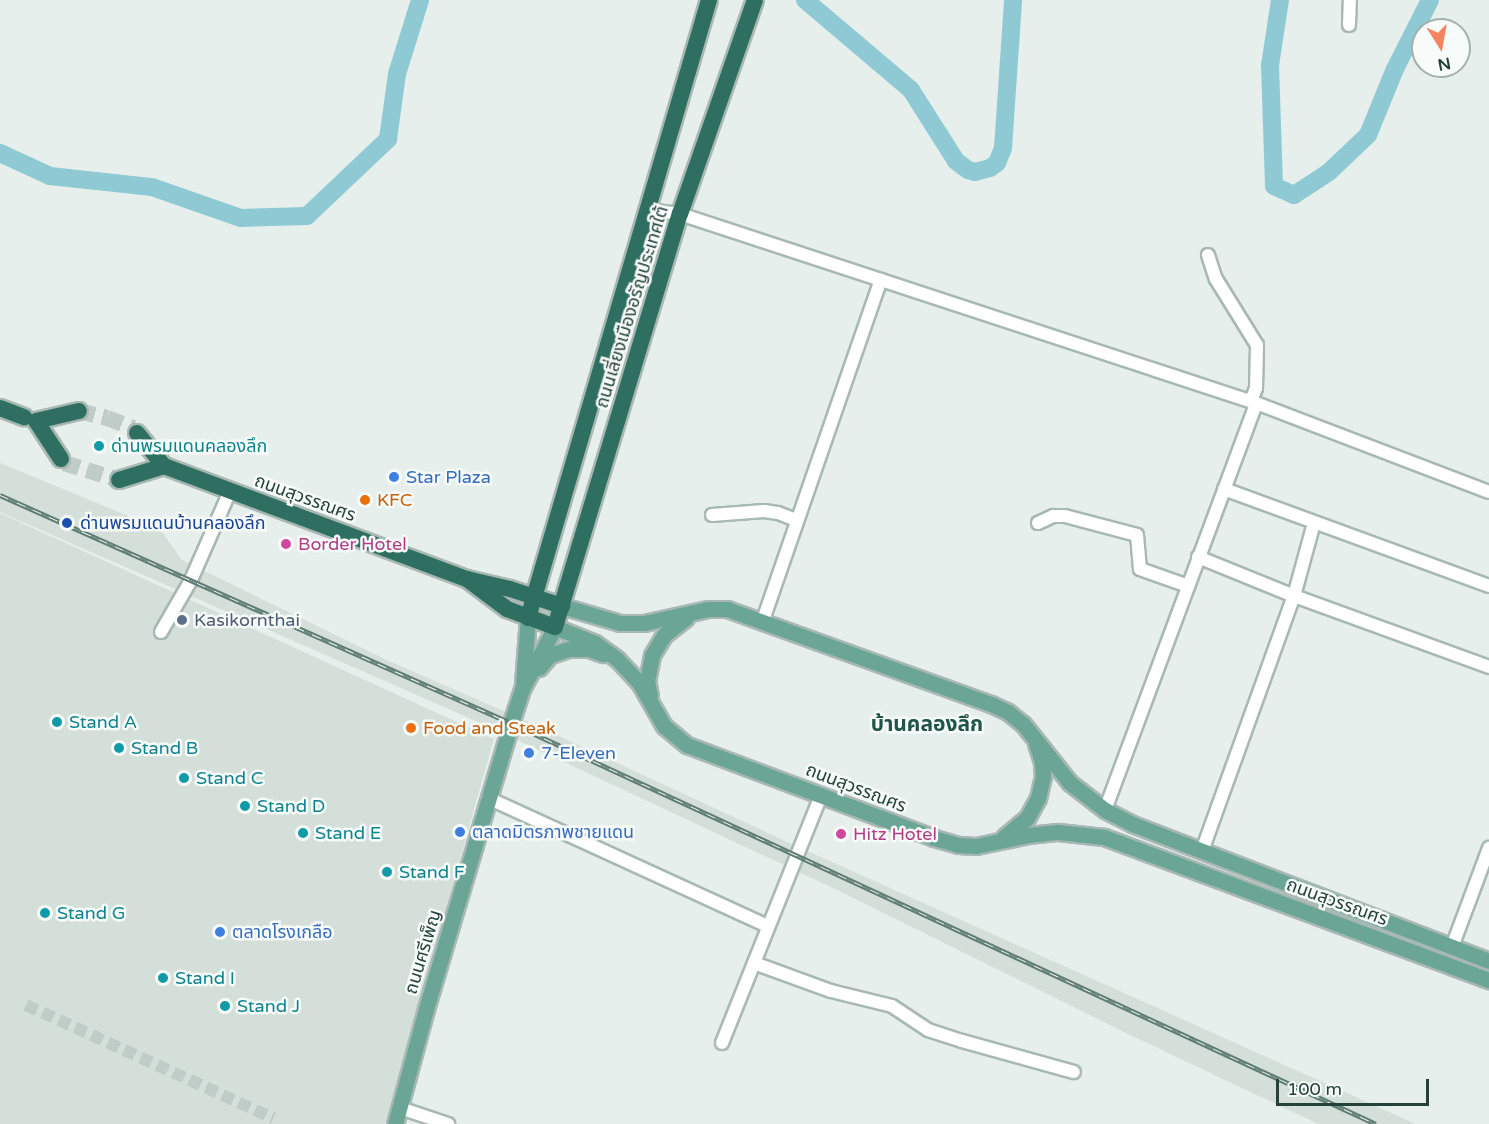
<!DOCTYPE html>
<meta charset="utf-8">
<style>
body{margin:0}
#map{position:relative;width:1489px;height:1124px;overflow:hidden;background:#e6efeb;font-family:"Varela Round","Noto Sans Thai",sans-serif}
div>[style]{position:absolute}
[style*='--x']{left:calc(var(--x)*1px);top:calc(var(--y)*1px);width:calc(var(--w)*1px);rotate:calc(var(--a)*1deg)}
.built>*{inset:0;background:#d4dfda}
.river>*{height:18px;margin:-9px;padding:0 9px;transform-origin:9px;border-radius:9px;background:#8ec9d4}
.minor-tunnel>*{height:12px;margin-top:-6px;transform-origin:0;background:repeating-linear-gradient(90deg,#bfccc8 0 12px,transparent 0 18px)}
.highway-tunnel>*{height:16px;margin-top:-8px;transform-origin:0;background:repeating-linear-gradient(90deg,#bfccc8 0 16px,transparent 0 24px)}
.roads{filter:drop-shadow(2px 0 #a8b8b2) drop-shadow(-2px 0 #a8b8b2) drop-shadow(0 2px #a8b8b2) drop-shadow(0 -2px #a8b8b2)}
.minor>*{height:12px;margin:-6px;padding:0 6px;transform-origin:6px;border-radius:6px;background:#fff}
.major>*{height:15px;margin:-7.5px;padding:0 7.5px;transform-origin:7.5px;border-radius:7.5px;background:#6aa596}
.highway>*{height:16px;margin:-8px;padding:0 8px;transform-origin:8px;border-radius:8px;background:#2f6f62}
.rail>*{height:5px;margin-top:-2.5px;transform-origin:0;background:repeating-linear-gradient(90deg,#f7fbf9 0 9px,#5f7d75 0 18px);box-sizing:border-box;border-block:2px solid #5f7d75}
.dots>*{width:16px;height:16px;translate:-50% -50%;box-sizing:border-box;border:3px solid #f7fbf9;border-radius:50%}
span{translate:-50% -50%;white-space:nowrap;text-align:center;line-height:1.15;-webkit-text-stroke:5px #f7fbf9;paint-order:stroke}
.street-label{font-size:18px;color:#24423a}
.culture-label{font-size:18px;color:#0d838f}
.left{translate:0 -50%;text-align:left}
.shop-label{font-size:18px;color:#366cbe}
.food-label{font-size:18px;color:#c56008}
.transit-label{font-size:18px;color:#164399}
.hotel-label{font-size:18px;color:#b23c85}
.service-label{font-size:18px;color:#4e5e75}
.quarter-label{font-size:21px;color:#1f5548;font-weight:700}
.north{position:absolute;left:1411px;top:18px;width:60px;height:60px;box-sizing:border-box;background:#f7fbf9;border:2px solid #a3b1ad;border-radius:50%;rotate:169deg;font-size:16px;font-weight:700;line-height:24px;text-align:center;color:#24423a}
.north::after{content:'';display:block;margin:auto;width:21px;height:27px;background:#f4845f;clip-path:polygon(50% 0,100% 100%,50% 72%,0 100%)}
.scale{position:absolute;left:1276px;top:1079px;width:153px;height:27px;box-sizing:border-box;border:3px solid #24423a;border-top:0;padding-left:8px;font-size:18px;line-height:21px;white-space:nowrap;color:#24423a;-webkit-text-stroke:4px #f7fbf9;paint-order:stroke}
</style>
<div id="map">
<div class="built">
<div style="clip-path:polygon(0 463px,160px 529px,182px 560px,389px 661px,531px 723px,794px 845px,1416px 1124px,1318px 1124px,1130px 1035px,837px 890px,485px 725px,0 512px)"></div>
<div style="clip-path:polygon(0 513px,494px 739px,385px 1124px,0 1124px)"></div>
</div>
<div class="river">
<div style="--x:805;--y:0;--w:139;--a:40.3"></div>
<div style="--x:911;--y:90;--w:84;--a:57.6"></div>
<div style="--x:956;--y:161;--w:15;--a:37"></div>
<div style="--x:968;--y:170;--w:7;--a:16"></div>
<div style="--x:975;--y:172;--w:16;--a:-15"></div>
<div style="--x:990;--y:168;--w:9;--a:-36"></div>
<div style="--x:997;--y:163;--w:16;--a:-68"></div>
<div style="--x:1003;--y:148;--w:148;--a:-86.1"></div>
<div style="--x:1280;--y:0;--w:66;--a:98.7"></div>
<div style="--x:1270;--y:65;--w:121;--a:88.1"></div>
<div style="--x:1274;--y:186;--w:22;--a:24"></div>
<div style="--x:1294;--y:195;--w:42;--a:-33.3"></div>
<div style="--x:1329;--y:172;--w:54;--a:-43.5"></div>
<div style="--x:1368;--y:135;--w:71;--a:-67.8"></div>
<div style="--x:1395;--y:69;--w:77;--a:-63.1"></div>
<div style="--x:0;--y:153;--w:55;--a:24.7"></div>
<div style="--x:50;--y:176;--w:103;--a:6.2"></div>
<div style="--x:152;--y:187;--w:94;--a:19.2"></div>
<div style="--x:241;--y:218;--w:66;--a:-1.7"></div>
<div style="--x:307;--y:216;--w:112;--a:-43.5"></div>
<div style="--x:388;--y:139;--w:66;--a:-82.1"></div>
<div style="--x:397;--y:74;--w:77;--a:-72.7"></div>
</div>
<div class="minor-tunnel">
<div style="--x:26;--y:1005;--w:272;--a:24.6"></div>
</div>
<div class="highway-tunnel">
<div style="--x:79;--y:411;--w:29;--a:14"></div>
<div style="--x:107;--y:418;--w:28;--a:21"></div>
<div style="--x:133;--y:428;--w:6;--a:51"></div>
<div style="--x:61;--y:459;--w:5;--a:53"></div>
<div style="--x:64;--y:463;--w:58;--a:17.2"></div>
</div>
<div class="roads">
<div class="minor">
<div style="--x:1349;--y:25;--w:25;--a:-88"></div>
<div style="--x:648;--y:210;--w:32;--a:7"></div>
<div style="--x:680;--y:214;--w:606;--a:18.17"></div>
<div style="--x:1256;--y:403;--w:249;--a:20.9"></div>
<div style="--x:1208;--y:255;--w:25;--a:72"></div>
<div style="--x:1216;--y:279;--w:78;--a:58.2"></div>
<div style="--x:1257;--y:345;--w:43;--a:91.3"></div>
<div style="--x:1256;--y:388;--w:14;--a:111"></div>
<div style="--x:1224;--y:489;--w:282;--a:20.1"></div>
<div style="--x:712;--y:515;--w:52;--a:-4.4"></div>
<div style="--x:764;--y:511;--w:14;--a:8"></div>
<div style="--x:778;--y:513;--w:19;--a:21"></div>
<div style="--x:1038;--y:523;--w:17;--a:-25"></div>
<div style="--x:1053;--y:516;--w:12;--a:0"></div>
<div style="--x:1065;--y:516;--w:74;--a:14.8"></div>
<div style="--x:1137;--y:535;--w:34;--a:85"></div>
<div style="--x:1140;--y:569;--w:51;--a:19.5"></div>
<div style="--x:1198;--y:557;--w:104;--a:22.1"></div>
<div style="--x:1294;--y:596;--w:208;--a:20"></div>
<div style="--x:763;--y:620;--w:360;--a:-70.9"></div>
<div style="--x:161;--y:632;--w:60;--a:-60"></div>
<div style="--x:191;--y:580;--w:97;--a:-66.3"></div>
<div style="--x:488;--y:798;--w:308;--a:24.6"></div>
<div style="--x:1105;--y:810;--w:434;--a:-69.6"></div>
<div style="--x:1202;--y:851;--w:271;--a:-70.2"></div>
<div style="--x:1294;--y:596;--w:76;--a:-74.7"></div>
<div style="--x:1452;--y:947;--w:106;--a:-69.5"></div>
<div style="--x:754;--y:963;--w:82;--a:20"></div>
<div style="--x:831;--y:991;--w:63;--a:13.8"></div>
<div style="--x:892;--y:1006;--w:43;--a:33.7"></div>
<div style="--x:928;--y:1030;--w:36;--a:18"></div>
<div style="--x:962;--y:1041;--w:116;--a:15.5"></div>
<div style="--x:722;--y:1043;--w:267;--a:-68.2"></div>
<div style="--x:400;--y:1108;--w:51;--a:18.4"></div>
</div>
<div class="major">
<div style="--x:562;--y:606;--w:60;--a:16.3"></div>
<div style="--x:620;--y:623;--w:24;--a:0"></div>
<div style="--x:644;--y:623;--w:66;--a:-12.3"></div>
<div style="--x:708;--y:609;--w:19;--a:0"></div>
<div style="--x:727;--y:609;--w:281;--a:19.8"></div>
<div style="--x:991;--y:704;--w:19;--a:25"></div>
<div style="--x:1008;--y:712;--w:19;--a:39"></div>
<div style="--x:1023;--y:724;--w:75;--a:51.5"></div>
<div style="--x:1070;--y:783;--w:44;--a:37.6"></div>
<div style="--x:1105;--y:810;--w:30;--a:27"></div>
<div style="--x:1132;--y:824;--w:382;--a:21"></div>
<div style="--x:539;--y:668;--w:17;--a:-50"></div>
<div style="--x:550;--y:655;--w:20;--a:-18"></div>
<div style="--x:569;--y:649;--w:20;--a:0"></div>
<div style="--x:589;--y:649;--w:15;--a:20"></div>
<div style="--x:523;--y:683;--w:65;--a:-85.6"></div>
<div style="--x:650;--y:696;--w:15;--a:-101"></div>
<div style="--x:647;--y:681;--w:26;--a:-79"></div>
<div style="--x:652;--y:655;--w:23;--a:-59"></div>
<div style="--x:664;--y:635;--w:28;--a:-38"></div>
<div style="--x:1004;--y:837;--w:30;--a:-40"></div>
<div style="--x:1027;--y:818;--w:23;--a:-61"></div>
<div style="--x:1038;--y:798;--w:22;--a:-77"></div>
<div style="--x:1043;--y:777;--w:15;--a:-94"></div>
<div style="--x:1042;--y:762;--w:19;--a:-108"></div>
<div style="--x:395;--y:1124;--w:119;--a:-74.9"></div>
<div style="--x:426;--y:1009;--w:298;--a:-73.4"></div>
<div style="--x:511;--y:723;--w:36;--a:-72"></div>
<div style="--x:522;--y:689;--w:70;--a:-62"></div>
<div style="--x:555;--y:627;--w:43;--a:21.8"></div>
<div style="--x:595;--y:643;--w:27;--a:36"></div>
<div style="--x:617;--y:659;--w:34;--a:47"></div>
<div style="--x:640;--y:684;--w:48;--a:60.3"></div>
<div style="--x:664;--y:726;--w:30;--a:40"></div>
<div style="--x:687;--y:745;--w:264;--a:20.6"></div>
<div style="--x:934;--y:838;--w:25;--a:16"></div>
<div style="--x:958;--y:845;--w:18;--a:3"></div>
<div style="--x:976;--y:846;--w:53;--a:-11.9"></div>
<div style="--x:1028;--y:835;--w:30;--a:-6"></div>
<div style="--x:1058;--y:832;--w:46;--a:6.2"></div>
<div style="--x:1104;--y:837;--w:411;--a:20.4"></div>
</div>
<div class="highway">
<div style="--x:0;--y:408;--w:26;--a:21"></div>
<div style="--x:137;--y:433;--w:43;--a:50.7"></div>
<div style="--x:164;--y:466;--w:323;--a:20.5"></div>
<div style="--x:467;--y:579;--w:44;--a:13.1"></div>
<div style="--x:510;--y:589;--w:55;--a:18.1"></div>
<div style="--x:61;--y:459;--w:45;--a:-123.3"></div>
<div style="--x:36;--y:421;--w:44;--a:-13.1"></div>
<div style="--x:119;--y:480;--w:47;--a:-17.3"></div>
<div style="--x:467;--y:579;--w:50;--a:36.9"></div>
<div style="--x:507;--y:609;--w:51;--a:20.6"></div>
<div style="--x:555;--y:627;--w:432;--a:-73.2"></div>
<div style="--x:680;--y:214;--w:227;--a:-70.7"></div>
<div style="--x:528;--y:618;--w:644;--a:-73.68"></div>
</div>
</div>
<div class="rail">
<div style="--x:0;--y:495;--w:560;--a:24.05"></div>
<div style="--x:511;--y:723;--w:953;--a:24.87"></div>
</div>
<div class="dots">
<div style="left:99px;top:446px;background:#0f9aa8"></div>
<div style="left:394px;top:477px;background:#3f7fe0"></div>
<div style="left:365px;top:500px;background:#e8710a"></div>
<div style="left:67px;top:523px;background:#1a4fb4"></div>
<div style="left:286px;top:544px;background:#d1479c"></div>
<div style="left:182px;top:620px;background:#5c6f8a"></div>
<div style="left:57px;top:722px;background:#0f9aa8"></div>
<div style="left:411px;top:728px;background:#e8710a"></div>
<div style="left:119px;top:748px;background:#0f9aa8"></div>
<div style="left:529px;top:753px;background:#3f7fe0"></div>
<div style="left:184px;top:778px;background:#0f9aa8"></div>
<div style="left:245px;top:806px;background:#0f9aa8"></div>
<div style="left:460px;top:832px;background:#3f7fe0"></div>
<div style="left:303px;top:833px;background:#0f9aa8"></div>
<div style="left:841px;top:834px;background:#d1479c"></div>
<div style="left:387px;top:872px;background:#0f9aa8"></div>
<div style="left:45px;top:913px;background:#0f9aa8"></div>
<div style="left:220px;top:932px;background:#3f7fe0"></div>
<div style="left:163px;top:978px;background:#0f9aa8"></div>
<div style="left:225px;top:1006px;background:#0f9aa8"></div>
</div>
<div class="street-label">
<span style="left:632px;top:307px;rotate:-73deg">ถนนเลี่ยงเมืองอรัญประเทศใต้</span>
<span style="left:305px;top:498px;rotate:20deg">ถนนสุวรรณศร</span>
<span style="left:856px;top:788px;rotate:21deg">ถนนสุวรรณศร</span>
<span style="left:1337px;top:902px;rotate:20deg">ถนนสุวรรณศร</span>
<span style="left:423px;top:952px;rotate:-73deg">ถนนศรีเพ็ญ</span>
</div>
<div class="culture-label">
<span class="left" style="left:111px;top:446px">ด่านพรมแดนคลองลึก</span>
<span class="left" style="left:69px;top:722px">Stand A</span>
<span class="left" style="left:131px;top:748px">Stand B</span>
<span class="left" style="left:196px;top:778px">Stand C</span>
<span class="left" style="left:257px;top:806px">Stand D</span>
<span class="left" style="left:315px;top:833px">Stand E</span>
<span class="left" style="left:399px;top:872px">Stand F</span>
<span class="left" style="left:57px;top:913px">Stand G</span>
<span class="left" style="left:175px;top:978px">Stand I</span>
<span class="left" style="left:237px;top:1006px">Stand J</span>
</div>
<div class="shop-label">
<span class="left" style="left:406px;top:477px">Star Plaza</span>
<span class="left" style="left:541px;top:753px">7-Eleven</span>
<span class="left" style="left:472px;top:832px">ตลาดมิตรภาพชายแดน</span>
<span class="left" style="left:232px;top:932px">ตลาดโรงเกลือ</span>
</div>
<div class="food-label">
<span class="left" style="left:377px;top:500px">KFC</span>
<span class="left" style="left:423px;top:728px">Food and Steak</span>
</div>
<div class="transit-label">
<span class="left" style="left:80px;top:523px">ด่านพรมแดนบ้านคลองลึก</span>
</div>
<div class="hotel-label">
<span class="left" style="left:298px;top:544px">Border Hotel</span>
<span class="left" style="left:853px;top:834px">Hitz Hotel</span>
</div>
<div class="service-label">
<span class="left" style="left:194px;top:620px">Kasikornthai</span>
</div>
<div class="quarter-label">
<span style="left:927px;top:725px">บ้านคลองลึก</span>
</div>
<div class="north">N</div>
<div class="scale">100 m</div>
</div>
